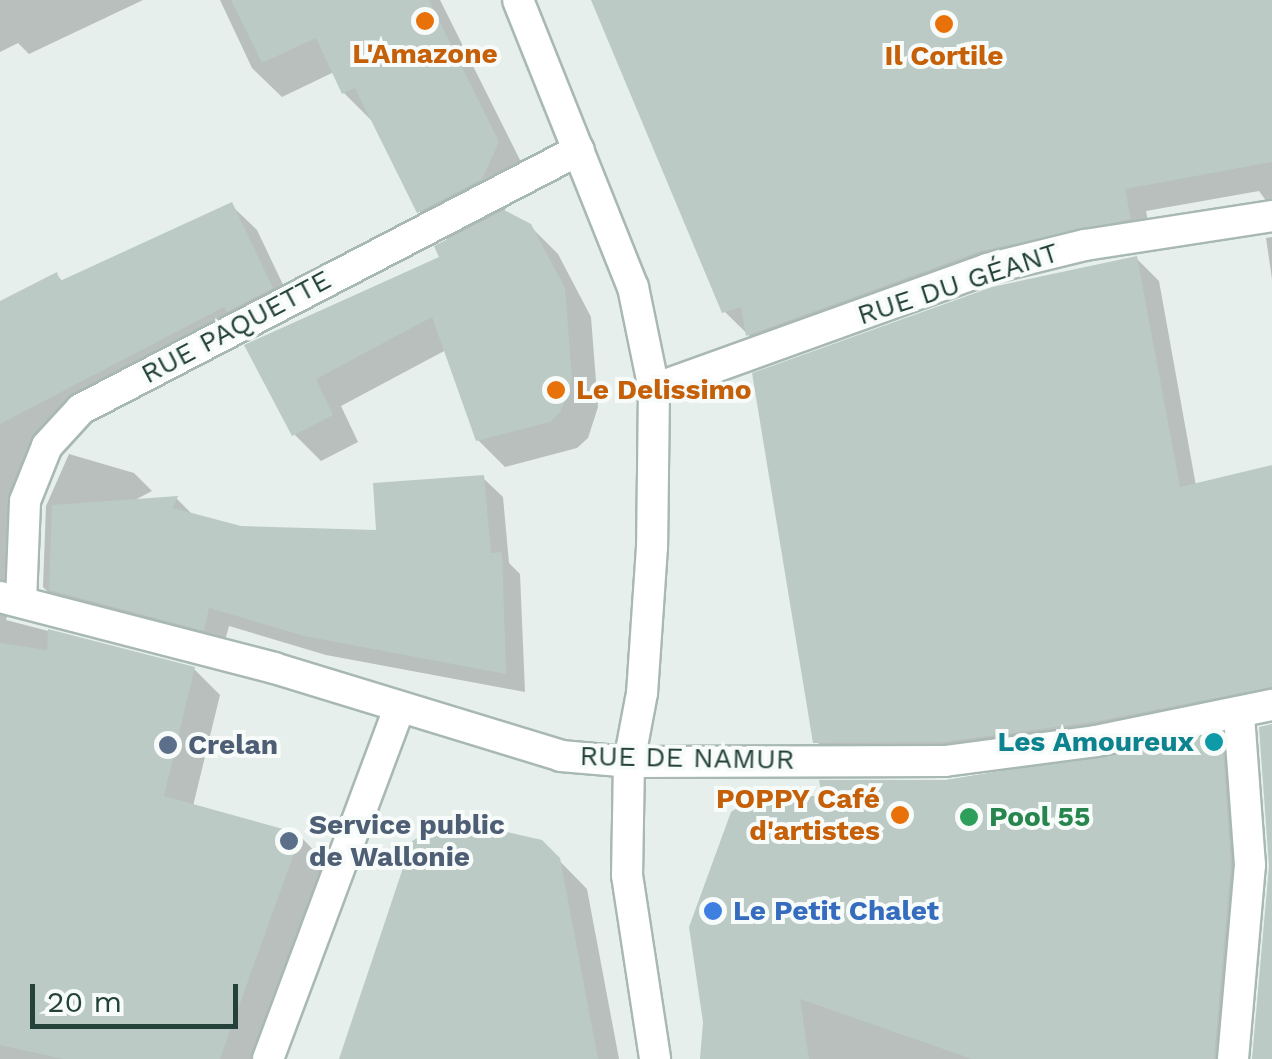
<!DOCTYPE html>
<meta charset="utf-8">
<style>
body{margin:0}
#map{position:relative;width:1272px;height:1059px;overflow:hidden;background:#e6efeb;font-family:"Work Sans",sans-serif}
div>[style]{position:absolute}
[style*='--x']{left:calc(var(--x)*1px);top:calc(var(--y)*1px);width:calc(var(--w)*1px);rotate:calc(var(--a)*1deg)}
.shadow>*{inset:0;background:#0003}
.building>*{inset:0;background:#bbcac4}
.roads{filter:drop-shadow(2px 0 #a8b8b2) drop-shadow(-2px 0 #a8b8b2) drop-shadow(0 2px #a8b8b2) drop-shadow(0 -2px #a8b8b2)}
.pedestrian>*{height:30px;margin:-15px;padding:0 15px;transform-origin:15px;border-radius:15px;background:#fff}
.minor>*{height:30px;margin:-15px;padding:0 15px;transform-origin:15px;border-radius:15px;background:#fff}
.tertiary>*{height:30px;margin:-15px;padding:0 15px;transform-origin:15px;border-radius:15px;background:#fff}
.secondary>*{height:30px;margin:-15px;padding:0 15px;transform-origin:15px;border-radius:15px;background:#fff}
.dots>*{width:28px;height:28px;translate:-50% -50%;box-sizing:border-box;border:5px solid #f7fbf9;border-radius:50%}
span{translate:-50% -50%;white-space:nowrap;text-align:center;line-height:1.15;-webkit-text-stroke:8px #f7fbf9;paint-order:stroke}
.food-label{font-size:28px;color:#c56008;font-weight:700}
.left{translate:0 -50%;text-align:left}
.right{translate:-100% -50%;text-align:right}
.street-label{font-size:28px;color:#24423a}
.culture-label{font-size:28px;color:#0d838f;font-weight:700}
.service-label{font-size:28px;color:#4e5e75;font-weight:700}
.leisure-label{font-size:28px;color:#27864d;font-weight:700}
.shop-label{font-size:28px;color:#366cbe;font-weight:700}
.scale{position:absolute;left:30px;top:984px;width:208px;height:45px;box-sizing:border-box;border:5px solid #24423a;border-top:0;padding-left:12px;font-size:30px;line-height:35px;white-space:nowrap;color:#24423a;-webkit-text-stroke:8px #f7fbf9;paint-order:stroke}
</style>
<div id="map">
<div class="shadow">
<div style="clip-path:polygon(0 0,143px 0,29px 54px,18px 43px,0 52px)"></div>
<div style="clip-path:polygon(220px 0,440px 0,527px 174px,503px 213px,530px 226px,558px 254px,591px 317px,598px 407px,588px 438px,577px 448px,505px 467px,478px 440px,446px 350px,341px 406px,358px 442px,321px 461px,294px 434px,248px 346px,443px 258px,449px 241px,419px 211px,373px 122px,344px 93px,334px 72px,282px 97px,252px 68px)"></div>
<div style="clip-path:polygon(594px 0,1272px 0,1272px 209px,1259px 191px,1146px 211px,1152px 241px,1004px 273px,771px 357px,725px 312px)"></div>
<div style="clip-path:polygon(231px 205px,257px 230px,297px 314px,254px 336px,249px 331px,31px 446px,53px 468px,6px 620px,194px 669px,220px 695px,193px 806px,300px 836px,325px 862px,254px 1059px,0 1059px,0 304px,57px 275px,63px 282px)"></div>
<div style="clip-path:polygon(1272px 237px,1272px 279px,1266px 238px)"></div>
<div style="clip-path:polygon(1137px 259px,1159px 281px,1196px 486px,1272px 468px,1272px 712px,838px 764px,816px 741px)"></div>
<div style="clip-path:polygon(69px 454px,134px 473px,152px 491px,131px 502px,177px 499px,194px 516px,240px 529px,379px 533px,483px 478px,503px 497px,509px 563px,520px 574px,525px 692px,326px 655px,229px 626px,223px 648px,63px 607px,43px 587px,46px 506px)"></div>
<div style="clip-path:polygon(1221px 737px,1243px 759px,1238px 1059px,709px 1059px,692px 927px,825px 799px)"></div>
<div style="clip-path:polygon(541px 842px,587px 889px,619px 1059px,341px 1059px)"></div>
</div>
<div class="building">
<div style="clip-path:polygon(231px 0,429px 0,499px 142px,482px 179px,417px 213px,355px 88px,342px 94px,316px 38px,262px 63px)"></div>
<div style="clip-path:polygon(591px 0,1272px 0,1272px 162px,1125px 189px,1131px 219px,981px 251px,746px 336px,741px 307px,722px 313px)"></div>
<div style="clip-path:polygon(232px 202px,273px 288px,227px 312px,224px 307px,0 424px,0 301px,57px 272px,60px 281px)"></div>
<div style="clip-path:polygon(504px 210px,531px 224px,565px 288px,572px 379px,561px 411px,550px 422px,476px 441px,432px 317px,316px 379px,333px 415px,292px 436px,244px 345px,439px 257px,434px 246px)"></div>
<div style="clip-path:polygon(1137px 256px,1180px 487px,1272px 465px,1272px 687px,1093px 722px,944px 742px,813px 743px,752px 373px,992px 287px)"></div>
<div style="clip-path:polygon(484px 475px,491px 553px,502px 552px,506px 674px,304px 636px,209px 608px,204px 631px,49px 590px,52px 505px,178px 496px,173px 508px,241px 526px,376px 530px,373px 483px)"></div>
<div style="clip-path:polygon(48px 629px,195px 667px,164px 796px,301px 834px,220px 1059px,63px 1059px,0 1045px,0 643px,47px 650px)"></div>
<div style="clip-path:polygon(1272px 724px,1272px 1059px,1252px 1059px,1269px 866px,1259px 727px)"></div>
<div style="clip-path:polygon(1222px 734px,1231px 865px,1214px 1059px,972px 1059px,800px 999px,809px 1059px,700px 1059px,703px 1022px,689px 927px,731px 812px,753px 797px,822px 796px,819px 780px,947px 780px)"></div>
<div style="clip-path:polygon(450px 819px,542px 840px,560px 858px,598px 1059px,339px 1059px,412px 841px)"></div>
</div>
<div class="roads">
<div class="pedestrian">
<div style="--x:629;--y:762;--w:316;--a:-0.2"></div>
<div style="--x:945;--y:761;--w:152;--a:-7.5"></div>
<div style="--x:1096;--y:741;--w:180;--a:-11.6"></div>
<div style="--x:1233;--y:1059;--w:195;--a:-85"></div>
<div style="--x:1250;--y:865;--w:151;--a:-94.2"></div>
</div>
<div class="minor">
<div style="--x:654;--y:389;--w:354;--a:-19.8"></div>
<div style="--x:987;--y:269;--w:101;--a:-13.8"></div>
<div style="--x:1085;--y:245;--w:189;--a:-8.8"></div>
<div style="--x:21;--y:601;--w:100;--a:-87.7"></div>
<div style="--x:25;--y:501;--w:59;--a:-68.2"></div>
<div style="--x:47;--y:446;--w:50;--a:-47.4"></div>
<div style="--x:81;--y:409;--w:561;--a:-27.48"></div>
<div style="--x:268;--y:1059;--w:374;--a:-69.5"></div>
</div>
<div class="tertiary">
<div style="--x:0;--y:597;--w:283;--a:14.5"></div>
<div style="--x:274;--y:668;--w:300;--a:17"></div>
<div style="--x:561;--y:756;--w:68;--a:5"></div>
</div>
<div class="secondary">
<div style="--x:518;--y:0;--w:309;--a:68.2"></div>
<div style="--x:633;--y:287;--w:104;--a:78.4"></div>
<div style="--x:654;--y:389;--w:158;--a:90.7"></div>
<div style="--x:652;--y:547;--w:146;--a:93.9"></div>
<div style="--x:642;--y:693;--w:70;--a:100.7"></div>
<div style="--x:629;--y:762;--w:113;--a:91"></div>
<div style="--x:627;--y:875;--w:186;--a:81.3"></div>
</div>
</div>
<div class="dots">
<div style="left:425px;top:21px;background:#e8710a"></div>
<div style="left:944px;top:24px;background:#e8710a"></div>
<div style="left:556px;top:390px;background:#e8710a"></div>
<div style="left:1214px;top:742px;background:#0f9aa8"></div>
<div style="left:168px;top:745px;background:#5c6f8a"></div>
<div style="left:900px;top:815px;background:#e8710a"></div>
<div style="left:969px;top:817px;background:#2e9e5b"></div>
<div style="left:289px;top:841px;background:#5c6f8a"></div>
<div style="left:713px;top:911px;background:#3f7fe0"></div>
</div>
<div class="food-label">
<span style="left:425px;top:54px">L'Amazone</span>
<span style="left:944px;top:56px">Il Cortile</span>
<span class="left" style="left:576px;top:390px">Le Delissimo</span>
<span class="right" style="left:880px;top:815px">POPPY Café<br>d'artistes</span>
</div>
<div class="street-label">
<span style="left:958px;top:284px;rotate:-18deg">RUE DU GÉANT</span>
<span style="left:236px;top:327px;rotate:-28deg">RUE PAQUETTE</span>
<span style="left:687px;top:758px;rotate:1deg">RUE DE NAMUR</span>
</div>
<div class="culture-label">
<span class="right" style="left:1194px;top:742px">Les Amoureux</span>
</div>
<div class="service-label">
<span class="left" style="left:188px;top:745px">Crelan</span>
<span class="left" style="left:309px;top:841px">Service public<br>de Wallonie</span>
</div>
<div class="leisure-label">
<span class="left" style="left:989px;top:817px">Pool 55</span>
</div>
<div class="shop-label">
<span class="left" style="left:733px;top:911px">Le Petit Chalet</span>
</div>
<div class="scale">20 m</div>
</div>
